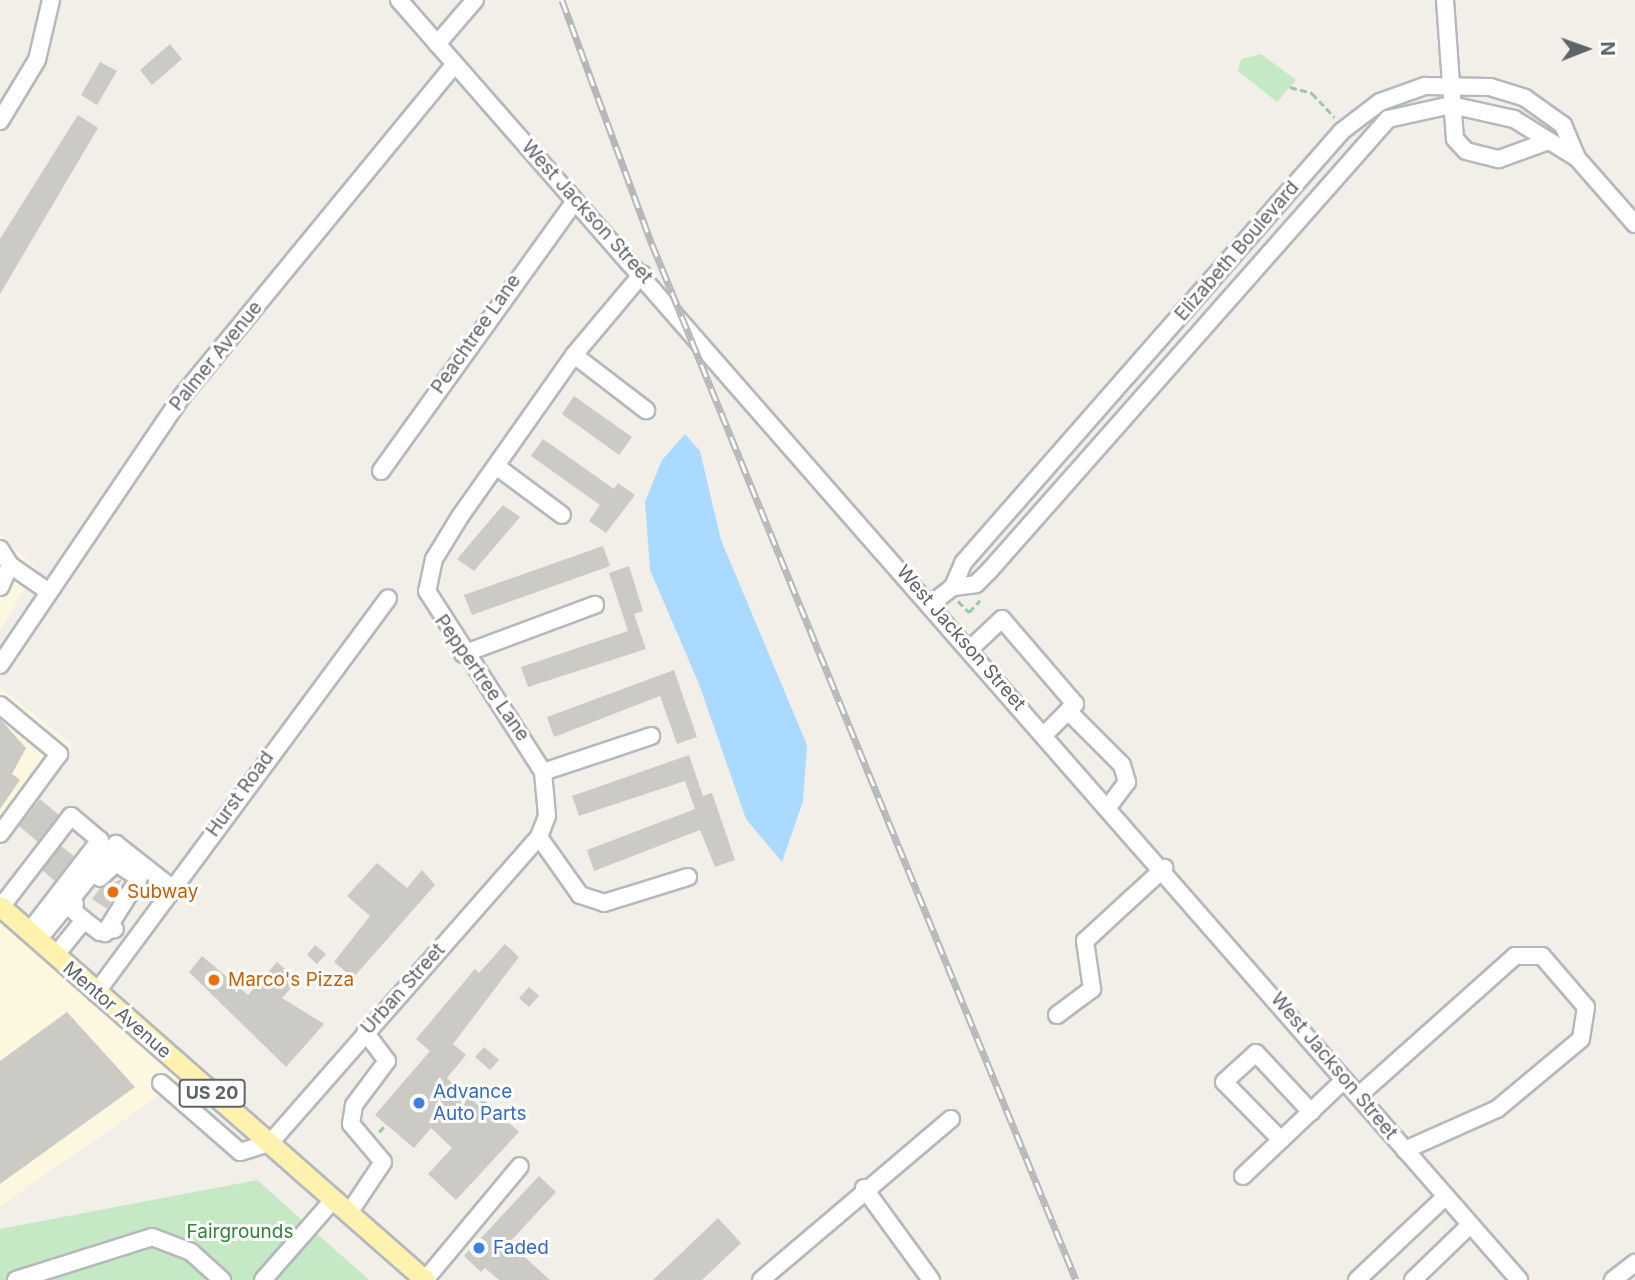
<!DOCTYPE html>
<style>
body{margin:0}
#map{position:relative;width:1635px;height:1280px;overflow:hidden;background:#f1efe8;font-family:Inter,sans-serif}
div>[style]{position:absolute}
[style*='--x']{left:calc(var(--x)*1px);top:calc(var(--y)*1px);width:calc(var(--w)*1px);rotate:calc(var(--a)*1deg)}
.commercial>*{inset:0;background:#fef7e0}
.green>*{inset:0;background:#c5e8c5}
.water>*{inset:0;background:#aadaff}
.building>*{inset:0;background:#cccac5}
.path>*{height:2.5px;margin-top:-1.25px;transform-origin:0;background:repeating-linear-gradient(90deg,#9cc7a9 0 7px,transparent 0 10.5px)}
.roads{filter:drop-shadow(2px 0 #b5b8bc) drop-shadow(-2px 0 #b5b8bc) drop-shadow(0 2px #b5b8bc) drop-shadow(0 -2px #b5b8bc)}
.minor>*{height:16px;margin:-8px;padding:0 8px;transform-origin:8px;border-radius:8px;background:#fff}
.major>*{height:19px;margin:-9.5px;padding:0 9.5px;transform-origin:9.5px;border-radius:9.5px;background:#fff2af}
.rail>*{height:7px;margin-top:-3.5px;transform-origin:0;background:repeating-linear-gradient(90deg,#fff 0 13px,#b6b7b8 0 26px);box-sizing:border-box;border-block:2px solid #b6b7b8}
.dots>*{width:19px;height:19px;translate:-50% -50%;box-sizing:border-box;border:4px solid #fff;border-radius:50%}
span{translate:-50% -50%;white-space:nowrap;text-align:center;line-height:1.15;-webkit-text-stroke:6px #fff;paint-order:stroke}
.shield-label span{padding:2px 5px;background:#fff;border:2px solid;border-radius:5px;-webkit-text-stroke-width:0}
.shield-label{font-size:18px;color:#5f6368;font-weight:700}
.street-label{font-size:19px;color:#5f6368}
.food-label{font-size:19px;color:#c56008}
.left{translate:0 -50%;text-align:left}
.shop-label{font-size:19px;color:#366cbe}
.park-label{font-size:19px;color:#348238}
.north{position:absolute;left:1551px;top:14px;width:70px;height:70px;-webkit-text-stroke:5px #fff;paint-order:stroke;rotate:89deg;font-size:19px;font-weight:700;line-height:28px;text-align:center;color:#5f6368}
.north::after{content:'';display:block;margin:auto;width:24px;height:32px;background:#5f6368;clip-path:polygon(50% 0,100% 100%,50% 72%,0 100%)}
</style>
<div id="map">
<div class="commercial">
<div style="clip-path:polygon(0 534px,37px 569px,0 630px)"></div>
<div style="clip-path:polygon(0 688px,73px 745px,0 844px)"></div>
<div style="clip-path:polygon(0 918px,180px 1081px,0 1206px)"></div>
</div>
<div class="green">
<div style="clip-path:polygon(1261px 54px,1296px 80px,1277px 102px,1238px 71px,1241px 59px)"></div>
<div style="clip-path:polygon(257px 1180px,369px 1280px,0 1280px,0 1229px)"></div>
</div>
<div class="water">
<div style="clip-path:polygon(685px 434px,700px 451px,721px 540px,807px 745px,803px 801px,782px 862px,746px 819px,699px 684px,650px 570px,645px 502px,662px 460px)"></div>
</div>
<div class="building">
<div style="clip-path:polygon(170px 44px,182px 59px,152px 85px,140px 70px)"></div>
<div style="clip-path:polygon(100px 62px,117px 71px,97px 105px,81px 95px)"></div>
<div style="clip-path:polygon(78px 115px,98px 128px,0 294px,0 239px)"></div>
<div style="clip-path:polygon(574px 396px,632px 437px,619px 455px,562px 414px)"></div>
<div style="clip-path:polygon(543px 439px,614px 489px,618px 483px,635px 495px,606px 533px,589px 521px,600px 505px,531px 456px)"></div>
<div style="clip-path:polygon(503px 505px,520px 517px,474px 571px,457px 559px)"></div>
<div style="clip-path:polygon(603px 546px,610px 566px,472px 615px,464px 595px)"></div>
<div style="clip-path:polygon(629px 566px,643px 611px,634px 614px,646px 649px,528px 687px,521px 667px,628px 631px,609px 573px)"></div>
<div style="clip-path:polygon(674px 670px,697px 737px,677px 744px,660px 696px,554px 737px,547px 717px)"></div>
<div style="clip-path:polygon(0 719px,26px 748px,12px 774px,20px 780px,0 809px)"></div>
<div style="clip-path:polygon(689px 755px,703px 796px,712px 793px,735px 860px,715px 867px,700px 830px,594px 871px,587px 850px,695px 809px,685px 781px,579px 816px,572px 796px)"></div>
<div style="clip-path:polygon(40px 799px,59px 815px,38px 842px,19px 826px)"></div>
<div style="clip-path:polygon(61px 846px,74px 856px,55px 881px,42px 870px)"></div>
<div style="clip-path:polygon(377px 863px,407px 888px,422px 870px,435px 885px,353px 978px,334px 962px,370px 916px,347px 896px)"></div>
<div style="clip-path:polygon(122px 879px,107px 909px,92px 899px,100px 888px)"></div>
<div style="clip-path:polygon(505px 944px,519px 957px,453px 1044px,466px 1055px,447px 1078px,478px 1105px,483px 1099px,519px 1132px,456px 1200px,428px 1174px,452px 1148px,431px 1128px,414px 1148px,375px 1115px,430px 1051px,416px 1039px,475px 969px,479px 973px)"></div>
<div style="clip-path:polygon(315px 945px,326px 954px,317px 964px,307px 955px)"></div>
<div style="clip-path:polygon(202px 956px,248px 995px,277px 962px,298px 980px,282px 998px,324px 1024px,286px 1067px,189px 972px)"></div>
<div style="clip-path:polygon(529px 987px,539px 996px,529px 1007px,519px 998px)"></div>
<div style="clip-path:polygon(67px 1012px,135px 1087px,0 1184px,0 1061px)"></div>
<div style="clip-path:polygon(484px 1047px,499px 1060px,490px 1070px,475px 1057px)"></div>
<div style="clip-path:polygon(539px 1176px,556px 1192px,509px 1243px,550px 1280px,499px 1280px,485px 1268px,481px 1272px,464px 1256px)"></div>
<div style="clip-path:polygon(718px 1218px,741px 1243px,702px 1280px,653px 1280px)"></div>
</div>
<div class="path">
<div style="--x:1290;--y:87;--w:23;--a:15"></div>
<div style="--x:1312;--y:93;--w:33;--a:47"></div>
<div style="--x:958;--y:601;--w:16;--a:45"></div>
<div style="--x:969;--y:612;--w:16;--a:-47"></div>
<div style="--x:379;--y:1132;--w:11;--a:-49"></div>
</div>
<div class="roads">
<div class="minor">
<div style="--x:399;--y:0;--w:1701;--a:48.81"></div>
<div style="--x:1445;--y:0;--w:139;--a:85.9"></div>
<div style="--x:1455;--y:139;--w:16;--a:47"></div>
<div style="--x:1466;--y:151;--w:34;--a:14"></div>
<div style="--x:1499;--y:159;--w:50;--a:-19.9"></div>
<div style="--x:437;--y:44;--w:58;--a:-49.2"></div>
<div style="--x:0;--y:121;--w:71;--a:-58.8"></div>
<div style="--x:37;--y:60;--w:62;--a:-76.9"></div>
<div style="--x:642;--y:274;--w:106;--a:130"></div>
<div style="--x:574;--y:355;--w:196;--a:125.2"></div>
<div style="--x:461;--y:515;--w:52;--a:121.5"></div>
<div style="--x:434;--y:559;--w:33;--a:102"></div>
<div style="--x:427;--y:591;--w:215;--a:57.3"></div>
<div style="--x:543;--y:772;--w:44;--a:84.8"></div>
<div style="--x:547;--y:816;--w:22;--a:111"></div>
<div style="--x:539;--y:837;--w:71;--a:54.7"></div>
<div style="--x:580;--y:895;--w:25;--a:18"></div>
<div style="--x:604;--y:903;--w:88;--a:-17.2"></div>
<div style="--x:574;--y:355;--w:91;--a:37.4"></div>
<div style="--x:496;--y:466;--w:82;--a:36.6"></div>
<div style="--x:381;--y:471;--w:332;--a:-54.3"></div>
<div style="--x:0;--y:549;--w:19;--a:58"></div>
<div style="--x:10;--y:565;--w:24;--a:114"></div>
<div style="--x:10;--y:565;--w:47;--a:34.7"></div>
<div style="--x:953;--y:587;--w:23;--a:-7"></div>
<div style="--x:976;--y:584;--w:20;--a:-45"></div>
<div style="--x:990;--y:570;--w:602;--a:-48.57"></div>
<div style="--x:1388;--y:119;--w:65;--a:-12.5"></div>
<div style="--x:1451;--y:105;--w:65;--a:12.5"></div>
<div style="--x:1514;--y:119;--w:74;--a:31.8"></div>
<div style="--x:1577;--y:158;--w:88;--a:48.7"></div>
<div style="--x:931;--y:604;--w:28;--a:-38"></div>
<div style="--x:953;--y:587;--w:26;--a:-67"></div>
<div style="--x:963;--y:563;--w:575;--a:-48.74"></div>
<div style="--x:1342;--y:131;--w:48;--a:-37.3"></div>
<div style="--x:1380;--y:102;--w:48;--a:-19.6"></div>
<div style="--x:1425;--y:86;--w:65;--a:0.9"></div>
<div style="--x:1490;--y:87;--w:37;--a:17"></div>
<div style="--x:1525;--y:98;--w:47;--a:35.4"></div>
<div style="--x:1563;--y:125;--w:36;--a:67"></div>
<div style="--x:970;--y:649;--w:44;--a:-43.2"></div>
<div style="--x:1002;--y:619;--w:112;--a:49.3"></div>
<div style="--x:1075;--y:704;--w:42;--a:135"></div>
<div style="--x:463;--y:654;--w:141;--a:-20.4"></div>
<div style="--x:0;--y:665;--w:326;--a:-55.9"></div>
<div style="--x:183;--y:395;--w:427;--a:-50.6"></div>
<div style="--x:0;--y:705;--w:77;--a:39.7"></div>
<div style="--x:59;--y:754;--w:99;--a:126.4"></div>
<div style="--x:1068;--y:711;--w:76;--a:45"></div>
<div style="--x:1122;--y:765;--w:18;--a:74"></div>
<div style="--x:1127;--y:782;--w:30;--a:127"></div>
<div style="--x:543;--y:772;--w:114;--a:-18.4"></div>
<div style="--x:100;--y:878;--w:22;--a:-43"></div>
<div style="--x:116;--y:863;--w:27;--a:33"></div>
<div style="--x:139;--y:878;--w:65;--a:121.7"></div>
<div style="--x:75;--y:904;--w:7;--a:164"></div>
<div style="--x:68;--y:906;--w:21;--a:41"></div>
<div style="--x:1;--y:907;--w:115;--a:-52.4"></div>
<div style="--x:71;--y:816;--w:38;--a:40"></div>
<div style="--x:100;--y:840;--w:116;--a:127.7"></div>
<div style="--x:38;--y:940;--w:124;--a:-50.9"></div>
<div style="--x:116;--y:844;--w:71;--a:38.2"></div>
<div style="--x:55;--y:956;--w:46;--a:-51.1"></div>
<div style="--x:84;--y:920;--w:20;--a:37"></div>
<div style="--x:100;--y:932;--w:15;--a:-11"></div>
<div style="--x:96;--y:993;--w:491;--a:-53.5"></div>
<div style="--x:1057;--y:1015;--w:44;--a:-36.6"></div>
<div style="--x:1092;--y:989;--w:49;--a:-98.3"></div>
<div style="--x:1085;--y:941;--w:108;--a:-42.7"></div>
<div style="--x:161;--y:1083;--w:105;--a:41.1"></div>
<div style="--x:240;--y:1152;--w:31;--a:-17"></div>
<div style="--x:270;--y:1143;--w:407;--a:-48.7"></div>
<div style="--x:1358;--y:1096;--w:210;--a:-41.7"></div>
<div style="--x:1515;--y:956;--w:27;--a:0"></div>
<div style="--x:1542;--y:956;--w:67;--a:49.2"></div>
<div style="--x:1586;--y:1007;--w:32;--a:99"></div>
<div style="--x:1581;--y:1039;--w:109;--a:140.2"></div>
<div style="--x:1497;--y:1109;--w:101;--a:156"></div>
<div style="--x:1281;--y:1140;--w:81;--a:-134.5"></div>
<div style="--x:1224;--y:1082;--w:43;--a:-42.2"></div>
<div style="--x:1256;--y:1053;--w:81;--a:47"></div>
<div style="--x:1243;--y:1176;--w:139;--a:-43.5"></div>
<div style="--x:864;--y:1188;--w:114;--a:53.9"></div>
<div style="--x:349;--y:1213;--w:61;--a:-56.3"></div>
<div style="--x:383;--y:1162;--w:50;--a:-130.1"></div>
<div style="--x:351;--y:1124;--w:19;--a:-81"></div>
<div style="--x:354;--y:1105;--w:55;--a:-53.1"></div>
<div style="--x:387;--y:1061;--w:36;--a:-127"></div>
<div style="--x:16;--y:1280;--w:143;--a:-17.5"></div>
<div style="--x:152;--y:1237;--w:42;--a:21"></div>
<div style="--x:191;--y:1252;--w:42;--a:42.1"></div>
<div style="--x:263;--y:1280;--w:108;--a:-48.8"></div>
<div style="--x:425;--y:1280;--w:148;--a:-50.2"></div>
<div style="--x:761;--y:1280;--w:249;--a:-40.3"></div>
<div style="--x:1357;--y:1280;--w:121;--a:-43.3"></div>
<div style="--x:1413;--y:1280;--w:79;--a:-44"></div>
<div style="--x:1613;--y:1280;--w:28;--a:-38"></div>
</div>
<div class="major">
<div style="--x:0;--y:906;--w:566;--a:41.35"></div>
</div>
</div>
<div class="rail">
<div style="--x:562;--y:0;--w:260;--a:69.8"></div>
<div style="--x:652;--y:244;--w:1119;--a:67.74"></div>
</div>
<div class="dots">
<div style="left:113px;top:892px;background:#e8710a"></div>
<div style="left:214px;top:980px;background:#e8710a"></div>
<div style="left:419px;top:1103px;background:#3f7fe0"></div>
<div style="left:479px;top:1248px;background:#3f7fe0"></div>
</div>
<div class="shield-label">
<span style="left:212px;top:1093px">US 20</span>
</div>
<div class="street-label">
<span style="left:587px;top:212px;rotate:48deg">West Jackson Street</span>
<span style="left:1237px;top:251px;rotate:-49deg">Elizabeth Boulevard</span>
<span style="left:476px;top:334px;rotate:-55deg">Peachtree Lane</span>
<span style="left:216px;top:356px;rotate:-51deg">Palmer Avenue</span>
<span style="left:961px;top:638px;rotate:49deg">West Jackson Street</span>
<span style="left:482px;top:678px;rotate:55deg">Peppertree Lane</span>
<span style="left:240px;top:794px;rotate:-54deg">Hurst Road</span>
<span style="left:403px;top:989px;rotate:-48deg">Urban Street</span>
<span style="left:117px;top:1010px;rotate:41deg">Mentor Avenue</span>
<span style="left:1334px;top:1066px;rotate:50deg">West Jackson Street</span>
</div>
<div class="food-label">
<span class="left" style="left:127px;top:892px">Subway</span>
<span class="left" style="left:228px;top:980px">Marco's Pizza</span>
</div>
<div class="shop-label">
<span class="left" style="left:433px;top:1103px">Advance<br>Auto Parts</span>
<span class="left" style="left:493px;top:1248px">Faded</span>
</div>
<div class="park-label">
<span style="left:240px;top:1232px">Fairgrounds</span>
</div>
<div class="north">N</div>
</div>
